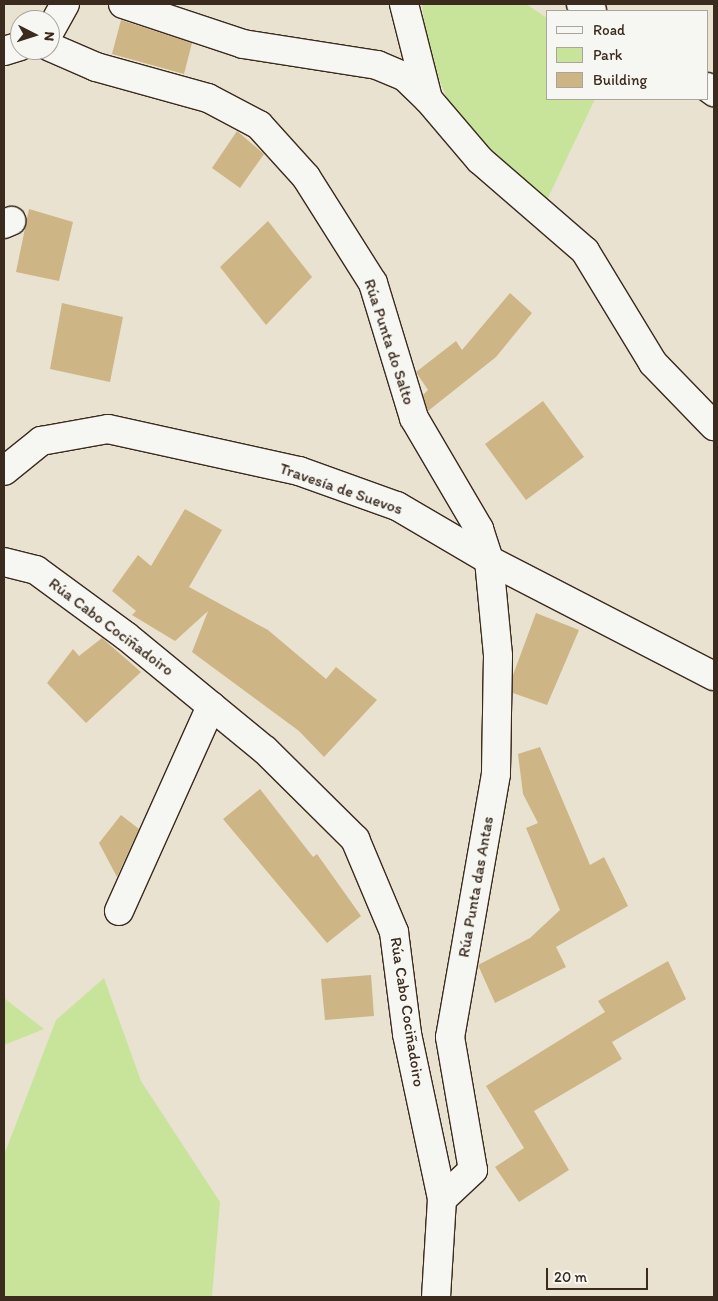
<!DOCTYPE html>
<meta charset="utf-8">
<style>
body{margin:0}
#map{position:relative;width:718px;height:1301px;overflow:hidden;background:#eae2d1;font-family:Itim,sans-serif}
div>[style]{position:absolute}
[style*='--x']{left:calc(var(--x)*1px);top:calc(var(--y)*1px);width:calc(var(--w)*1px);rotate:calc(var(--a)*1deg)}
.green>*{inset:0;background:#c8e49b}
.building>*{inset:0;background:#cdb585}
.roads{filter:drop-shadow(1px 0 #3b2a1e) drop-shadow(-1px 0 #3b2a1e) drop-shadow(0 1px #3b2a1e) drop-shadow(0 -1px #3b2a1e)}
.minor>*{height:28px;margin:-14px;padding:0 14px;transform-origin:14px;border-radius:14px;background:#f6f6f2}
.tertiary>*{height:28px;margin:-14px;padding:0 14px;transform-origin:14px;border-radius:14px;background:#f6f6f2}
span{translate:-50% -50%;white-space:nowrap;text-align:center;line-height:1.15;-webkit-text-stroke:5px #f6f6f2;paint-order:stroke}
.street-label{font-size:16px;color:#3b2a1e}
.frame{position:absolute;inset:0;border:5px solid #3b2a1e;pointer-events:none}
.legend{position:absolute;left:546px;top:10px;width:162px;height:90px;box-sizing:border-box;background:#f6f6f2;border:1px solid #aba49d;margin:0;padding:6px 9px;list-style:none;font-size:15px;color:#3b2a1e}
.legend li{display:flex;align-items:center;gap:10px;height:25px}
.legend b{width:25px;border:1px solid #aba49d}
.north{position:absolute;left:10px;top:10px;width:50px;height:50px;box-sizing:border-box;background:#f6f6f2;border:1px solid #aba49d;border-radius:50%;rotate:95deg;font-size:14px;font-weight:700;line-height:20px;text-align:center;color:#3b2a1e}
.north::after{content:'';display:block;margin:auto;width:18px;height:22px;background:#3b2a1e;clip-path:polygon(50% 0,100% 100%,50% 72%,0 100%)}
.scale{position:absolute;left:546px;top:1268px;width:102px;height:22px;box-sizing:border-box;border:2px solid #3b2a1e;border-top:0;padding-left:6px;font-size:15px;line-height:18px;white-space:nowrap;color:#3b2a1e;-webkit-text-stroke:4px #f6f6f2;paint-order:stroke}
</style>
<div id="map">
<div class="green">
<div style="clip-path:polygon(422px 4px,526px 4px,547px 18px,547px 99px,595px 99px,547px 200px,482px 141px,447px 98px,427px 50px)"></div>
<div style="clip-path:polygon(104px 978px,141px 1081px,220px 1202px,212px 1297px,4px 1297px,4px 1155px,56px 1020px)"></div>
<div style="clip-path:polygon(4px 998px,44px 1029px,4px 1045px)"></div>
</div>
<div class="building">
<div style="clip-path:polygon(121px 20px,192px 43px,184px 74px,112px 54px)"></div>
<div style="clip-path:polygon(237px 131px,264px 154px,240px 188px,212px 168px)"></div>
<div style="clip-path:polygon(29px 209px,73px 222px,59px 281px,16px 272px)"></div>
<div style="clip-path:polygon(268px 221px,312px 277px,266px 325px,220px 267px)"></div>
<div style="clip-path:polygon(510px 293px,532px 313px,496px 357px,428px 411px,423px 395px,428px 390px,416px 372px,456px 341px,462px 350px)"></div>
<div style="clip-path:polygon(62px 303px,123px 317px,110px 382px,50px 369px)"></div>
<div style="clip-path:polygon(543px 401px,584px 457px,526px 500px,485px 444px)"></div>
<div style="clip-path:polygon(185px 509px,222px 530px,189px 587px,268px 630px,326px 679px,336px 667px,377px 700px,324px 757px,299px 731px,192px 652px,208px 611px,175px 641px,132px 615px,136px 611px,112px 591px,138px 555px,151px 566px)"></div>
<div style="clip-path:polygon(536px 613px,579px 630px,547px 705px,513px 693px,513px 675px)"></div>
<div style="clip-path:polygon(102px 638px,141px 672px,86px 723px,47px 683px,73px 649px,79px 656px)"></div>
<div style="clip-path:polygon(540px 747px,590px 865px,604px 857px,628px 906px,556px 947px,566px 967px,495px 1003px,478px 965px,530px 938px,560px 910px,526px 828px,538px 823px,523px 794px,518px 754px)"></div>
<div style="clip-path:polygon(260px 789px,313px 857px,317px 854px,361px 916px,327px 943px,223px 819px)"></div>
<div style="clip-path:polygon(121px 815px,139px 829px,117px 877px,99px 843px)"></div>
<div style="clip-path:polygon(668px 961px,686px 999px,612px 1042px,622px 1059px,534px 1111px,569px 1170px,519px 1202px,495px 1167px,524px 1148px,486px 1086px,605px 1012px,598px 1001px)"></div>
<div style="clip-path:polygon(371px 975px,374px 1016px,325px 1020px,321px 979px)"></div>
</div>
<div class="roads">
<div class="minor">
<div style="--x:123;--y:4;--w:126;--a:18.4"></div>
<div style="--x:243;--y:44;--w:136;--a:8.9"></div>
<div style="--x:377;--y:65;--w:30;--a:23"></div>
<div style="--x:405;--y:77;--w:32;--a:44"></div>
<div style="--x:404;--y:4;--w:98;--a:75.8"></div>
<div style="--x:428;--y:99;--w:80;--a:49.6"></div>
<div style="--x:480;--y:160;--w:139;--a:40.9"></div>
<div style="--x:585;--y:251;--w:131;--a:58.7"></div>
<div style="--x:653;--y:363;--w:88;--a:45.9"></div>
<div style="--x:581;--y:4;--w:13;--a:32"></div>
<div style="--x:50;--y:31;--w:31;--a:-61"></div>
<div style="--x:50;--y:47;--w:50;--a:23.5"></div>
<div style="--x:96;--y:67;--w:116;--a:15.5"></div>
<div style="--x:208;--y:98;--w:58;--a:27.9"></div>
<div style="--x:259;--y:125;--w:70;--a:47.9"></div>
<div style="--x:306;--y:177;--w:125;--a:57.7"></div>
<div style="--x:373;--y:283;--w:141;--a:73.1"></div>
<div style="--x:414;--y:418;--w:129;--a:59.6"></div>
<div style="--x:479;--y:529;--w:33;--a:72"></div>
<div style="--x:489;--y:560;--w:96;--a:84.6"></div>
<div style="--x:498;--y:656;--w:118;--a:91"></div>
<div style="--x:496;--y:774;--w:267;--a:99.9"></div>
<div style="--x:450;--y:1037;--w:135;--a:80.2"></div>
<div style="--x:473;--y:1170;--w:42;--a:136.9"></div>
<div style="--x:4;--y:51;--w:17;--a:-17"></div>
<div style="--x:707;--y:87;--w:9;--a:36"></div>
<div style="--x:4;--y:224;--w:8;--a:-23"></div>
<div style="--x:4;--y:562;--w:33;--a:14"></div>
<div style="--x:36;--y:570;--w:112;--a:36.3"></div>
<div style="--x:126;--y:636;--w:180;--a:39.4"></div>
<div style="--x:265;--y:750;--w:127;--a:44.7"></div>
<div style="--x:355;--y:839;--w:101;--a:67.2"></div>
<div style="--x:394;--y:932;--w:103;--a:82.7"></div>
<div style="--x:407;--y:1034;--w:169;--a:78"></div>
<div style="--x:442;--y:1199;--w:98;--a:93.5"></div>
<div style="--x:119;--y:911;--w:225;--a:-65.8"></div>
</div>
<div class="tertiary">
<div style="--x:4;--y:471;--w:48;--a:-39"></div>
<div style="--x:41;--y:441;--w:68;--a:-10.2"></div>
<div style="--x:108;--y:429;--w:196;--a:12.4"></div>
<div style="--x:299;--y:471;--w:104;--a:19.7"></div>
<div style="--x:397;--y:506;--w:107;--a:30.4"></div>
<div style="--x:489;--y:560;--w:253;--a:27.3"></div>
</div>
</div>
<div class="street-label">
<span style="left:389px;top:342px;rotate:72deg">Rúa Punta do Salto</span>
<span style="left:341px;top:489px;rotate:19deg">Travesía de Suevos</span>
<span style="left:111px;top:627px;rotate:37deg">Rúa Cabo Cociñadoiro</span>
<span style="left:476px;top:887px;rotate:-80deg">Rúa Punta das Antas</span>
<span style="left:407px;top:1012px;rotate:81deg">Rúa Cabo Cociñadoiro</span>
</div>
<div class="frame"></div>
<ul class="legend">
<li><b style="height:6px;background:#f6f6f2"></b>Road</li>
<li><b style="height:14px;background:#c8e49b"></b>Park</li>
<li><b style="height:14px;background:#cdb585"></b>Building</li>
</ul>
<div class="north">N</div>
<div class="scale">20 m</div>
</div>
